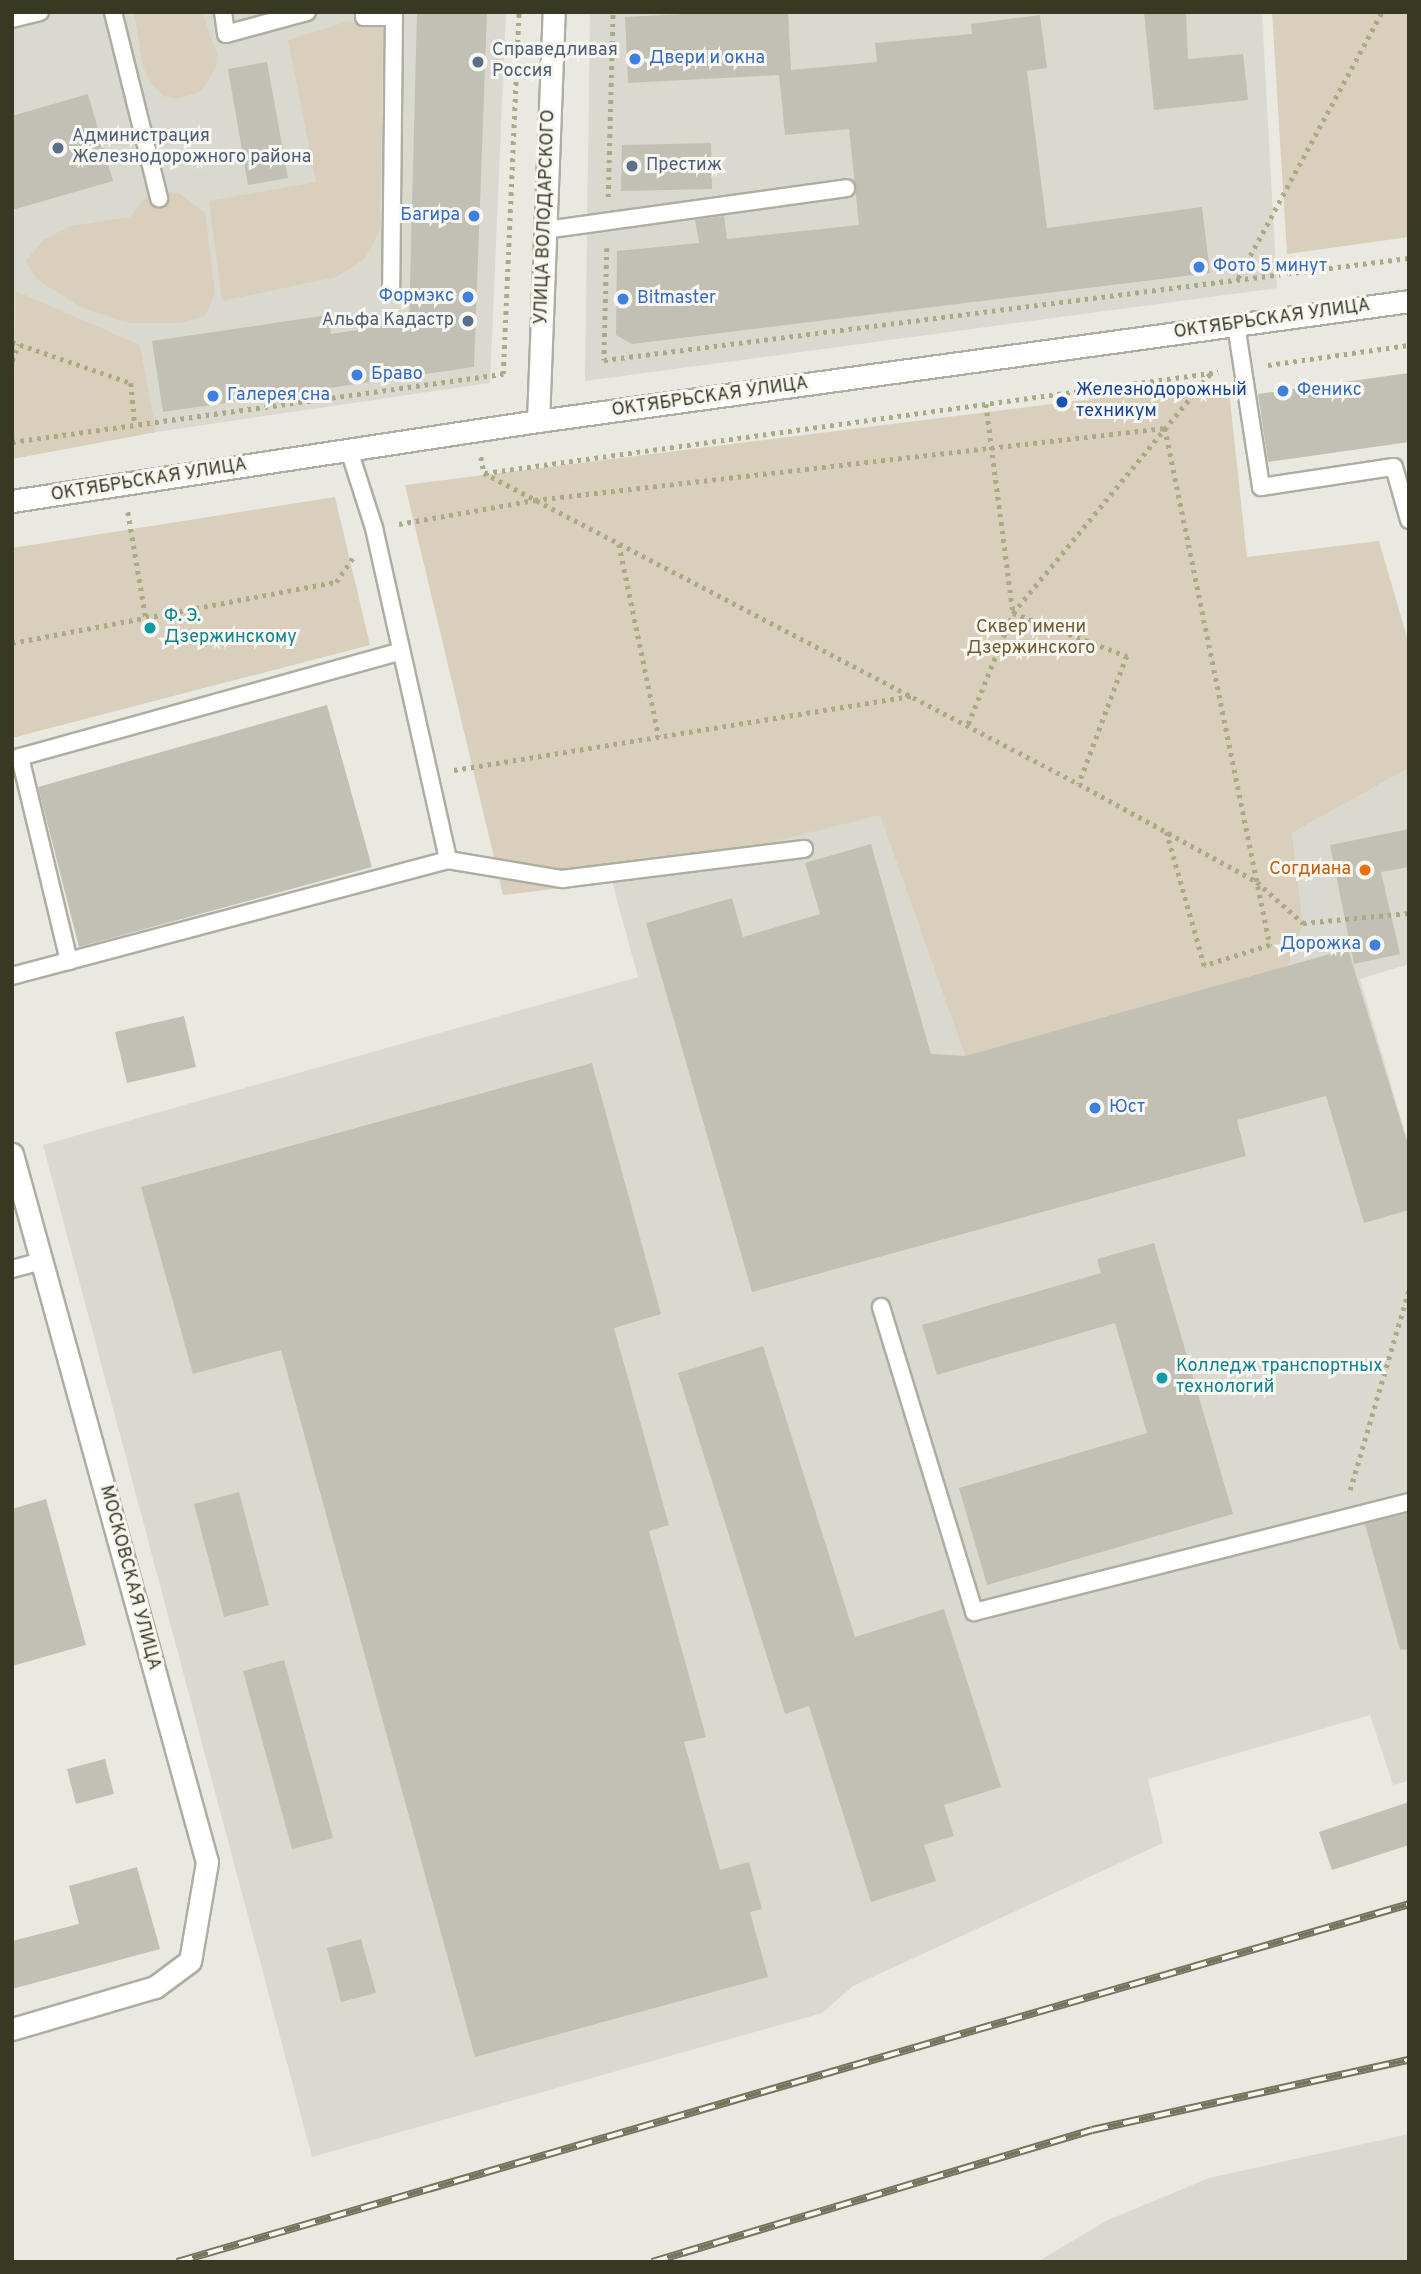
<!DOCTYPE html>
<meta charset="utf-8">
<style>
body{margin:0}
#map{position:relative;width:1421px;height:2274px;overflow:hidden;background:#eae9e1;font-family:Overpass,sans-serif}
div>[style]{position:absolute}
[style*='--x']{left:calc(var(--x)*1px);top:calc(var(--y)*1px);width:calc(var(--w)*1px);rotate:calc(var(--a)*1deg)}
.built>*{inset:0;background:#dad9cf}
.green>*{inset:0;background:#dacfbc}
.building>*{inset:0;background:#c2c0b4}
.path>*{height:4.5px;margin-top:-2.25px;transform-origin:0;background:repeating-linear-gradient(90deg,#a9ab84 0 3.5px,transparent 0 8.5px)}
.roads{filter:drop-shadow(2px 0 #adada0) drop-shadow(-2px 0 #adada0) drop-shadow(0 2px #adada0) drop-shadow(0 -2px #adada0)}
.service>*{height:16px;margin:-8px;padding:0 8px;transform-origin:8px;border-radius:8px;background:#fff}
.minor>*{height:21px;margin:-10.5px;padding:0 10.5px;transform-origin:10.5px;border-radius:10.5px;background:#fff}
.rail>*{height:8px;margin-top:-4px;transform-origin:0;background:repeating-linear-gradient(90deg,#f7f6f1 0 16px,#73755d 0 32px);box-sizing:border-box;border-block:2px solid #73755d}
.dots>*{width:19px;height:19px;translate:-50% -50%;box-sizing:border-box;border:4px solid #f7f6f1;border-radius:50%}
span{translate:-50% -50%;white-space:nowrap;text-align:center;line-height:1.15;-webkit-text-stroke:6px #f7f6f1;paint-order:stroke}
.service-label{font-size:18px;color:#4e5e75}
.left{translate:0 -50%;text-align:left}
.right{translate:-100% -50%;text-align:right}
.shop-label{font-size:18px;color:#366cbe}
.street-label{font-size:18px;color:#373923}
.transit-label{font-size:18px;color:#164399}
.culture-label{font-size:18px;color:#0d838f}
.park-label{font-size:18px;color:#6c5d31}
.food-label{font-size:18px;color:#c56008}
.frame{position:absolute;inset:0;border:14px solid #373923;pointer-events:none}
</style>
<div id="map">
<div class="built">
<div style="clip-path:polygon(12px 12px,506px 12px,490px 383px,156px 432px,12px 459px)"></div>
<div style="clip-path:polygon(590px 12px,1262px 12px,1277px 288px,585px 381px)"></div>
<div style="clip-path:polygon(1409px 768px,1409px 964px,1360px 979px,1409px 1146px,1409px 1781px,1393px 1785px,1370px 1715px,1148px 1779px,1163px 1843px,853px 1986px,822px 2013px,312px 2157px,43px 1145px,638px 977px,612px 882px,880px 814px,965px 1056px,1303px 923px,1292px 833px)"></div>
<div style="clip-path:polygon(1409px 2134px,1409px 2262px,1037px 2262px,1108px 2220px,1209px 2178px)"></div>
</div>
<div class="green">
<div style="clip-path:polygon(134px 12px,202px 12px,217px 54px,216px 68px,202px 91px,177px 99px,163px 96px,151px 83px,143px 67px)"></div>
<div style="clip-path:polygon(1272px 12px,1409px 12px,1409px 237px,1287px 254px)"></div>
<div style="clip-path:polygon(346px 22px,383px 25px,380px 229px,373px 245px,364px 259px,337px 277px,222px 301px,209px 201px,316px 182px,288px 40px)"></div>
<div style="clip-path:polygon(162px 191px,179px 193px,205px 213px,215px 293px,205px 316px,181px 323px,129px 323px,80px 307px,38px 280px,26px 261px,43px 240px,71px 226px,130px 217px,146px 197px)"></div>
<div style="clip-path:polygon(16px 291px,140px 345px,156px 432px,12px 459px)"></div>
<div style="clip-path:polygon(1228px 382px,1247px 557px,1379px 541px,1409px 644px,1409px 768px,1292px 833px,1303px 923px,1287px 968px,965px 1056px,880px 815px,612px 882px,503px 895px,405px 485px)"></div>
<div style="clip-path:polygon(335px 497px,370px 645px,12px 738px,12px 548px)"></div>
</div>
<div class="building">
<div style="clip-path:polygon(417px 12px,487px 12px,474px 367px,163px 412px,152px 341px,328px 315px,331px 334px,409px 322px)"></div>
<div style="clip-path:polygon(719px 12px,788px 12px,791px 70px,877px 62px,875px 43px,972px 34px,971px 24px,1040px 15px,1047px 68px,1027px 71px,1047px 228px,1202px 207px,1210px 273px,632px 344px,616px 335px,617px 251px,699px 243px,695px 220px,724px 216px,727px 239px,859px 225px,849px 129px,785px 135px,779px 75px,628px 83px,625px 17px)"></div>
<div style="clip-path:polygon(1144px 12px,1186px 12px,1188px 59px,1243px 54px,1248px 100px,1154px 110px)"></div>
<div style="clip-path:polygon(267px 62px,288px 178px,248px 185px,228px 69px)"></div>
<div style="clip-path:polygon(88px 94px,113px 181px,12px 210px,12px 116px)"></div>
<div style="clip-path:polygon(711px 143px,712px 189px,621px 191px,622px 145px)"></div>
<div style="clip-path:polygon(1409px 373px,1409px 442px,1268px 462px,1258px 394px)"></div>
<div style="clip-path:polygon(327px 705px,372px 867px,79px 947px,38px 787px)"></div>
<div style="clip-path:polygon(1409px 829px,1409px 867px,1381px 872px,1400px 954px,1354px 964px,1330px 845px)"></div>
<div style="clip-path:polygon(871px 844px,931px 1054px,965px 1056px,1348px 949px,1409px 1148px,1409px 1210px,1364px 1223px,1326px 1096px,1237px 1120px,1246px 1156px,752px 1292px,646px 923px,732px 898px,743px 937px,820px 914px,805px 863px)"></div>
<div style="clip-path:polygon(184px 1016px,196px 1067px,127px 1083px,115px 1032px)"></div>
<div style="clip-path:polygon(592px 1063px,661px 1314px,614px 1328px,669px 1525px,649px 1531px,706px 1737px,684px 1742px,720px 1870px,749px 1862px,762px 1909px,750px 1912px,768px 1977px,475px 2057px,281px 1350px,193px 1374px,141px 1187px)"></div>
<div style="clip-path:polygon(1154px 1243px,1233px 1514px,987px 1585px,959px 1488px,1147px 1433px,1115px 1323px,937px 1375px,922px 1325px,1101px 1273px,1097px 1259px)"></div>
<div style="clip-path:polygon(763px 1346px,855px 1637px,944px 1609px,1001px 1787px,944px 1805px,954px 1836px,924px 1845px,936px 1881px,871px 1902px,809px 1706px,785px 1714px,678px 1373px)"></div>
<div style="clip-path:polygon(239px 1492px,269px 1605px,224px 1617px,194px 1504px)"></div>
<div style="clip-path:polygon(46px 1499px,86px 1645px,12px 1666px,12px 1509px)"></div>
<div style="clip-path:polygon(1409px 1513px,1409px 1649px,1400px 1650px,1365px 1524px)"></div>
<div style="clip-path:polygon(284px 1660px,333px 1838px,292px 1849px,243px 1671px)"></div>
<div style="clip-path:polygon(105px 1759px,114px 1794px,76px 1804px,67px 1769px)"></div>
<div style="clip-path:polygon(1409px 1802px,1409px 1845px,1332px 1870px,1319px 1832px)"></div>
<div style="clip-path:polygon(137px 1867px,160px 1949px,12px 1989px,12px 1941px,79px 1924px,69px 1886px)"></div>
<div style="clip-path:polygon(361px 1939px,376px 1993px,341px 2002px,327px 1948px)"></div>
</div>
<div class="path">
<div style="--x:608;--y:197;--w:185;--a:-88.5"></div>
<div style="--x:607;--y:248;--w:112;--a:91.5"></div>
<div style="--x:604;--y:360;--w:811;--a:-7.22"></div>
<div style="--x:1238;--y:278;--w:302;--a:-61.6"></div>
<div style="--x:12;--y:342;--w:126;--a:19"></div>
<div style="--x:131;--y:383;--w:42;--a:84.6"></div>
<div style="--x:12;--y:361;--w:18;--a:-68"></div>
<div style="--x:1268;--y:365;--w:142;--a:-8.1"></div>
<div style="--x:986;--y:404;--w:210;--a:82.6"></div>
<div style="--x:12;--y:442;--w:496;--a:-7.9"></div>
<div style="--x:503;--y:374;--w:362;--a:-87.5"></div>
<div style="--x:481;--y:457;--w:16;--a:79"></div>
<div style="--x:484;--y:473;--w:671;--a:27.6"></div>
<div style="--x:1079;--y:784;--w:203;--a:28.8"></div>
<div style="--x:1257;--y:882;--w:62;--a:41.7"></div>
<div style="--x:1303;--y:923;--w:106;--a:-5.4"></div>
<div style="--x:485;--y:473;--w:740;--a:-7.85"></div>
<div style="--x:128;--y:512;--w:108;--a:80.4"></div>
<div style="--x:399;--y:524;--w:138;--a:-10"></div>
<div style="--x:535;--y:500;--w:634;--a:-6.52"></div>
<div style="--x:1165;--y:428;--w:528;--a:78.52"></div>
<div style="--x:1270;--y:945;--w:69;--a:162.3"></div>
<div style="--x:1204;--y:966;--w:139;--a:-105.8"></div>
<div style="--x:619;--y:544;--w:197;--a:78.3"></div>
<div style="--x:1013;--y:613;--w:310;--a:-50.5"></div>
<div style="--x:12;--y:643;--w:330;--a:-10.7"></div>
<div style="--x:336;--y:582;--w:29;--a:-55"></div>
<div style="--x:968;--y:724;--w:120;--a:-67.9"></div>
<div style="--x:1013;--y:613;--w:122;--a:20.7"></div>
<div style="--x:1127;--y:656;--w:137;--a:110.6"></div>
<div style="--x:454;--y:770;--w:463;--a:-9.2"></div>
<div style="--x:1350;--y:1490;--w:209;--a:-73.6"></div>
</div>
<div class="roads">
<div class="service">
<div style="--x:113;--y:12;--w:192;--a:76.1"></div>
<div style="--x:223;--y:12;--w:22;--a:82"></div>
<div style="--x:226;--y:34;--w:84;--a:-15.2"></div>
<div style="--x:364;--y:12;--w:5;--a:90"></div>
<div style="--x:364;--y:17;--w:30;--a:0"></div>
<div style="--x:394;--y:17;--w:274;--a:90.6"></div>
<div style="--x:12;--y:19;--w:29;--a:-14"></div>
<div style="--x:545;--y:230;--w:304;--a:-7.9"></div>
<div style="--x:1236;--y:325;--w:164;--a:81.2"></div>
<div style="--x:1261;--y:487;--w:134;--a:-8.6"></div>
<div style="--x:1394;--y:467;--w:55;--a:74.2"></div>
<div style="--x:349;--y:450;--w:82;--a:72.2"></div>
<div style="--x:374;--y:528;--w:340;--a:77.4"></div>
<div style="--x:69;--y:961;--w:210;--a:-103.5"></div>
<div style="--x:20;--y:757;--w:395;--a:-15.5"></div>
<div style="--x:12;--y:976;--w:451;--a:-14.9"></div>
<div style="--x:448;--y:860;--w:116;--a:9.5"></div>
<div style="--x:562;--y:879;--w:244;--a:-7.1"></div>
<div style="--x:12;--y:1269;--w:30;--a:-15"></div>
<div style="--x:881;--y:1307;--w:319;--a:73"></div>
<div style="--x:974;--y:1612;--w:449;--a:-14.2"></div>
</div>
<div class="minor">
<div style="--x:538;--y:421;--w:409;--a:-87.8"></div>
<div style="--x:12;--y:501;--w:532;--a:-8.65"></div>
<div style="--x:538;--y:421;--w:879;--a:-7.84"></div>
<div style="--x:12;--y:1154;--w:734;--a:74.6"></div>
<div style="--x:207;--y:1862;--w:100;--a:99.7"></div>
<div style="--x:190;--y:1961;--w:44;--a:143.4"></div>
<div style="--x:155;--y:1987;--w:149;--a:163.6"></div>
</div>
</div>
<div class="rail">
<div style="--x:177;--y:2262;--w:1283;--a:-16.2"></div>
<div style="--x:652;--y:2262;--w:459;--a:-16.7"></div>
<div style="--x:1092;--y:2130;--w:325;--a:-12.5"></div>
</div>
<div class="dots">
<div style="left:635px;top:59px;background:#3f7fe0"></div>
<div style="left:478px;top:62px;background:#5c6f8a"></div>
<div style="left:58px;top:148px;background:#5c6f8a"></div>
<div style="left:632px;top:166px;background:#5c6f8a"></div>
<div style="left:474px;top:216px;background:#3f7fe0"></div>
<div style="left:1199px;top:267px;background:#3f7fe0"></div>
<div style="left:468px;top:297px;background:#3f7fe0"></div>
<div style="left:623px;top:299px;background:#3f7fe0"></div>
<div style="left:468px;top:321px;background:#5c6f8a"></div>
<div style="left:357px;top:375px;background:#3f7fe0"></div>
<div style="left:1283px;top:391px;background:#3f7fe0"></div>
<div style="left:213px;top:396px;background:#3f7fe0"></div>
<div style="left:1062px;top:402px;background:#1a4fb4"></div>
<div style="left:150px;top:628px;background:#0f9aa8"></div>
<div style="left:1365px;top:870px;background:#e8710a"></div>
<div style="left:1375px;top:945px;background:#3f7fe0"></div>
<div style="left:1095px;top:1108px;background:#3f7fe0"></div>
<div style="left:1162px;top:1378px;background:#0f9aa8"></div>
</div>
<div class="service-label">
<span class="left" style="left:492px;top:62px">Справедливая<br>Россия</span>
<span class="left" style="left:72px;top:148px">Администрация<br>Железнодорожного района</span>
<span class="left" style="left:646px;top:166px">Престиж</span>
<span class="right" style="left:454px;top:321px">Альфа Кадастр</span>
</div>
<div class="shop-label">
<span class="left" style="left:649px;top:59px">Двери и окна</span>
<span class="right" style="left:460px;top:216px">Багира</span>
<span class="left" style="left:1213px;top:267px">Фото 5 минут</span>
<span class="right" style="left:454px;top:297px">Формэкс</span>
<span class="left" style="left:637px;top:299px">Bitmaster</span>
<span class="left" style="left:371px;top:375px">Браво</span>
<span class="left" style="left:1297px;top:391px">Феникс</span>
<span class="left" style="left:227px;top:396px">Галерея сна</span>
<span class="right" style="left:1361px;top:945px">Дорожка</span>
<span class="left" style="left:1109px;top:1108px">Юст</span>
</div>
<div class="street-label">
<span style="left:546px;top:217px;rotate:-88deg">УЛИЦА ВОЛОДАРСКОГО</span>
<span style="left:1272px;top:320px;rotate:-8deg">ОКТЯБРЬСКАЯ УЛИЦА</span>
<span style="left:710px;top:398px;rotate:-8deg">ОКТЯБРЬСКАЯ УЛИЦА</span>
<span style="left:149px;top:481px;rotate:-9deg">ОКТЯБРЬСКАЯ УЛИЦА</span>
<span style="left:129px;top:1578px;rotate:75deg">МОСКОВСКАЯ УЛИЦА</span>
</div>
<div class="transit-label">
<span class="left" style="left:1076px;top:402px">Железнодорожный<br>техникум</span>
</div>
<div class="culture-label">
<span class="left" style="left:164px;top:628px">Ф. Э.<br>Дзержинскому</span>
<span class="left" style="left:1176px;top:1378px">Колледж транспортных<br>технологий</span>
</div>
<div class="park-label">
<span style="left:1031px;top:639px">Сквер имени<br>Дзержинского</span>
</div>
<div class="food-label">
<span class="right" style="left:1351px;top:870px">Согдиана</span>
</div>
<div class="frame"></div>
</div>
